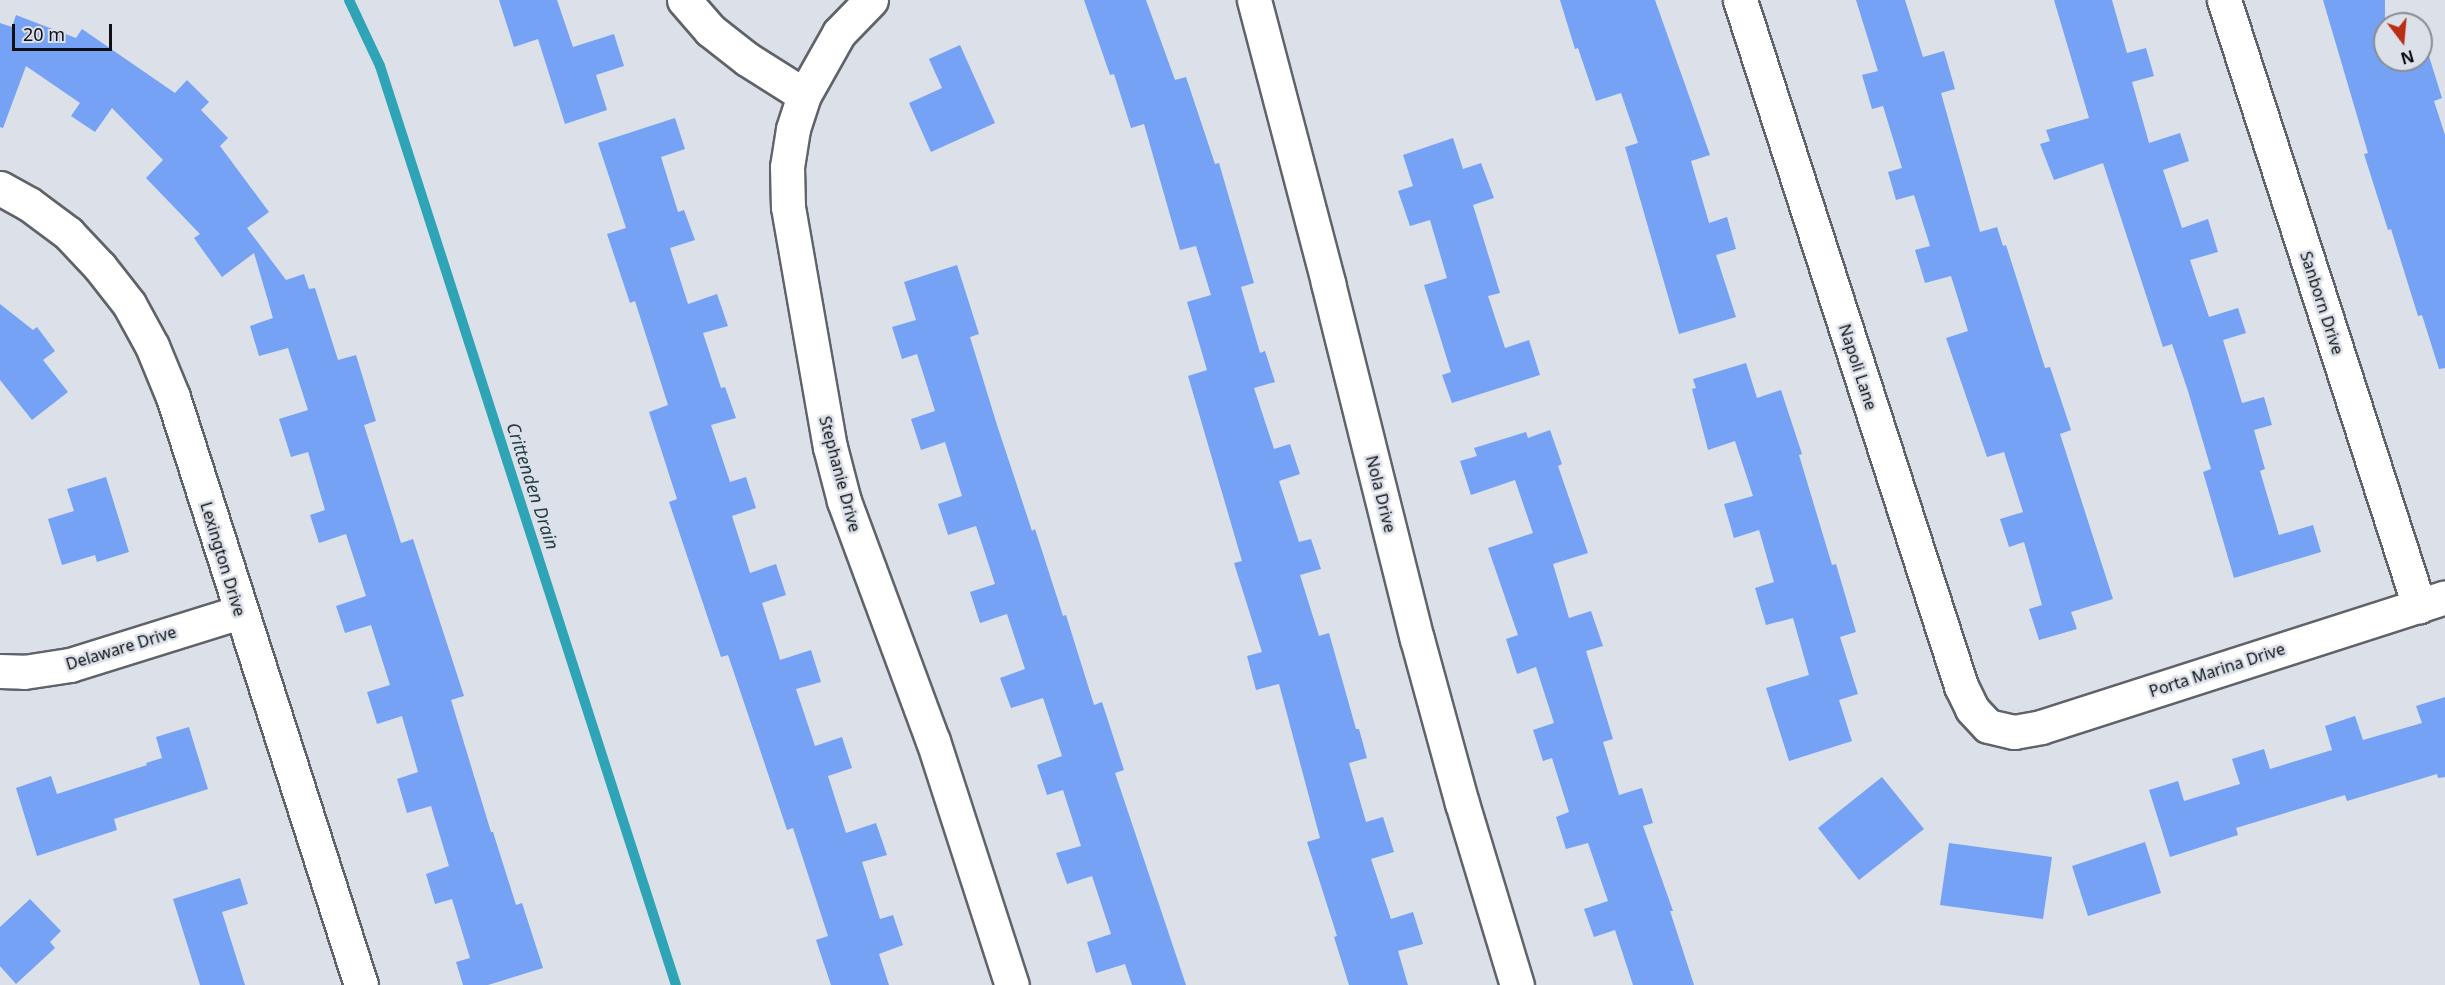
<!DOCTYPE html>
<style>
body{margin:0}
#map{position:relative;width:2445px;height:985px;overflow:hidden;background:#dbe0e9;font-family:"Noto Sans",sans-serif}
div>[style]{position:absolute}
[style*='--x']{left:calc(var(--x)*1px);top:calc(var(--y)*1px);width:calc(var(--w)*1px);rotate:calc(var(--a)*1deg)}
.stream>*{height:10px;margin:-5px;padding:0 5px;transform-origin:5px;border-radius:5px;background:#2ea4b6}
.building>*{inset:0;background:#75a2f4}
.roads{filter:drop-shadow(2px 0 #5f636a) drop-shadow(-2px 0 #5f636a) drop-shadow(0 2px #5f636a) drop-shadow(0 -2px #5f636a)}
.minor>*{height:33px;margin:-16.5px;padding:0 16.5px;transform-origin:16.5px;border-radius:16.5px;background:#fff}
span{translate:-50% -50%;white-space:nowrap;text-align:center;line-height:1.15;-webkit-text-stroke:5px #dbe0e9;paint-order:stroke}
.street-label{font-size:16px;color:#0f1013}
.water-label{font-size:18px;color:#243d42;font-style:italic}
.north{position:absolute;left:2373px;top:12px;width:60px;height:60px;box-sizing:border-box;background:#dbe0e9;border:2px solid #898d93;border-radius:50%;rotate:164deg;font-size:16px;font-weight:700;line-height:24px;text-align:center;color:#0f1013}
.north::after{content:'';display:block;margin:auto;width:21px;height:27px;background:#ba2e14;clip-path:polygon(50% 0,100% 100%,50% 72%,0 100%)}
.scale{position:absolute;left:12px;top:24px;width:100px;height:27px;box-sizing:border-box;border:3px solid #0f1013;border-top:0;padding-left:8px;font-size:18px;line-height:21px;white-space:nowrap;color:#0f1013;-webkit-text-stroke:4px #dbe0e9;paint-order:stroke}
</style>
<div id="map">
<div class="stream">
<div style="--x:349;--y:0;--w:73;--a:64.8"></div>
<div style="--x:380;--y:66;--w:965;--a:72.15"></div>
</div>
<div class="building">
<div style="clip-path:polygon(499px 0,557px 0,573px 47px,614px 34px,624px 66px,596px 75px,607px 110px,565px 124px,538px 39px,514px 47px)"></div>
<div style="clip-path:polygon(1084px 0,1146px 0,1175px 80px,1186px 77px,1215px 164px,1219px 163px,1254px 283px,1241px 287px,1260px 353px,1265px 351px,1275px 382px,1254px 388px,1274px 449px,1290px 444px,1300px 474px,1279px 481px,1299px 542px,1311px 539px,1321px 569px,1300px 575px,1319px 636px,1329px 633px,1356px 729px,1359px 729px,1367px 758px,1349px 763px,1366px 822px,1383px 817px,1394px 852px,1371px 859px,1391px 919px,1413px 912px,1423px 944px,1398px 951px,1408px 985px,1349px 985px,1334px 937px,1337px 936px,1307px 842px,1320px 838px,1279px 684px,1256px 690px,1247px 656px,1262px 652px,1234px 563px,1242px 561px,1188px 376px,1207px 370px,1187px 302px,1211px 295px,1196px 246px,1180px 250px,1144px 124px,1131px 128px,1114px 74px,1110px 75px)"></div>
<div style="clip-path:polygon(1560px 0,1655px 0,1710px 155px,1691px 161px,1709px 223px,1727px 217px,1736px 249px,1716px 255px,1736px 317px,1679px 334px,1625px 147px,1638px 143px,1621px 93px,1596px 101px,1578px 48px,1575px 49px)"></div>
<div style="clip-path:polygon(1856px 0,1905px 0,1923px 57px,1944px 51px,1955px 89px,1941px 93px,1980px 232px,1997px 227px,2003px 246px,2006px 245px,2045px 368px,2050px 367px,2071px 430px,2060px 434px,2113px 599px,2071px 612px,2077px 629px,2039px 640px,2029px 609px,2042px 605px,2024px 542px,2009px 547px,2000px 519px,2023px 512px,2004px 452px,1987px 457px,1946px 338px,1968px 331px,1951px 276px,1925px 283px,1915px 250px,1930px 246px,1914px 195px,1896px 200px,1888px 172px,1902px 168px,1883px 106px,1872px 109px,1862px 75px,1878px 71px)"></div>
<div style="clip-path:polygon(2054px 0,2112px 0,2127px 53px,2146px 48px,2154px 76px,2132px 82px,2149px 143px,2180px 133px,2189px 161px,2163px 170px,2182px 228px,2208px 219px,2218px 252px,2190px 260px,2209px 317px,2238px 308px,2246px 333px,2223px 340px,2242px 403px,2264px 397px,2272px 425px,2254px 430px,2265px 469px,2260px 471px,2279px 535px,2313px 525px,2321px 552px,2234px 578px,2203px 472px,2211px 469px,2188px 391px,2172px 344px,2163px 347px,2103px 163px,2054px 180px,2040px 144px,2050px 141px,2046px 130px,2089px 118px)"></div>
<div style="clip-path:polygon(2323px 0,2385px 0,2385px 67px,2407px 60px,2421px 60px,2421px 56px,2428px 53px,2442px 98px,2434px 101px,2445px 135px,2445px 368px,2439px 369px,2422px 315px,2418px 316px,2391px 229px,2388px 230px,2364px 154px,2368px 153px)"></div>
<div style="clip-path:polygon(16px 15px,76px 38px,82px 29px,175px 93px,187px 80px,209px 102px,201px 110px,228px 138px,220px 146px,269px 212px,247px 228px,286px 280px,304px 274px,309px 289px,315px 288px,338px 360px,356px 355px,376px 421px,364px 425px,401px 543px,413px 539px,464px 696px,451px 700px,491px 832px,493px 832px,516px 905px,522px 903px,543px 968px,488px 985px,463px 985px,456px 962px,470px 958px,452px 899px,435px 904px,426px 874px,449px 866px,431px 806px,407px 813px,397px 779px,418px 772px,402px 716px,377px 724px,367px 692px,390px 685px,371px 625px,345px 633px,336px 606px,366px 596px,346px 534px,319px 543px,310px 515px,325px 510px,308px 452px,291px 457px,279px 419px,308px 410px,288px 348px,259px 356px,250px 326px,273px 318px,254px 253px,222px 277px,194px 238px,200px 234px,146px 178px,163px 160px,112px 108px,95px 132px,71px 116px,80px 103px,26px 66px,3px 128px,0 127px,0 23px,12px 27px)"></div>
<div style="clip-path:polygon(960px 45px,995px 123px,931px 152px,909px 103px,942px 88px,929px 59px)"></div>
<div style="clip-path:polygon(675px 118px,685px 149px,661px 157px,678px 212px,684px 210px,695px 240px,670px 248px,688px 304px,717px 294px,728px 326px,703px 333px,721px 388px,725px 387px,736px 418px,711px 425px,730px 482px,746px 477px,756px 508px,732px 516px,750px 573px,776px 564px,786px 595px,762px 603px,780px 660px,811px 650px,821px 682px,796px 689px,815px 746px,842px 737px,852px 768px,828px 776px,846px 833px,876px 823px,887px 855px,862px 862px,880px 919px,893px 915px,903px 945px,879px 954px,889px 985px,831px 985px,816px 940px,828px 936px,793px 828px,787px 830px,728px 655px,721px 657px,669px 502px,677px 499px,649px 412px,668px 405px,635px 301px,630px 303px,607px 234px,626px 228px,598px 143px)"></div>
<div style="clip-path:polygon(1453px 138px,1463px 169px,1481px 163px,1494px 198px,1473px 205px,1500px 293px,1488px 296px,1505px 348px,1529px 340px,1540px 375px,1452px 403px,1442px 375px,1451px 372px,1424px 285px,1447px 278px,1430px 220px,1410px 226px,1398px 191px,1413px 186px,1403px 155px)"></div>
<div style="clip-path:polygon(957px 265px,979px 334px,970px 337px,997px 425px,1032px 531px,1035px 529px,1063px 616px,1066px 615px,1094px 705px,1102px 702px,1124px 770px,1115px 773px,1186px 985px,1132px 985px,1125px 964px,1096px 973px,1087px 942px,1111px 934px,1092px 876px,1067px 884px,1056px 853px,1081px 846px,1063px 790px,1047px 795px,1037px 765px,1062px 756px,1043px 698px,1011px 708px,1000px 678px,1025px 669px,1007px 614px,980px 623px,970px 592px,995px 584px,976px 526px,948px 535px,938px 504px,962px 496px,945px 442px,921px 450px,911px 419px,935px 411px,917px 354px,902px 359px,892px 327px,916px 320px,904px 282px)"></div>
<div style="clip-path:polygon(0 304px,33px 330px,37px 327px,55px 351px,43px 360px,68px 392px,32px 420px,0 380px)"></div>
<div style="clip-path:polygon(1746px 363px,1757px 398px,1781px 390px,1802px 454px,1799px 455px,1832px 565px,1836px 564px,1856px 632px,1840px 637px,1858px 694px,1839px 700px,1852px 741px,1789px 761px,1766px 688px,1809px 675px,1793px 618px,1766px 625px,1755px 588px,1774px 582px,1759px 530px,1734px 538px,1724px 504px,1753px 496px,1735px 441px,1708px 450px,1692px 389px,1696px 388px,1693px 379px)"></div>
<div style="clip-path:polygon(1550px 430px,1562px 464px,1558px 466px,1588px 553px,1553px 564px,1569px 618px,1591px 611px,1603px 646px,1586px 651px,1613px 739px,1603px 742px,1619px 795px,1642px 788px,1653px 823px,1643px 826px,1673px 911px,1670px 911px,1694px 985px,1633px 985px,1615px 930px,1594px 937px,1584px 909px,1608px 901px,1588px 843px,1566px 849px,1556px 817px,1569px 812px,1552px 758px,1543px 761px,1533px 730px,1554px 723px,1536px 667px,1517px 674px,1506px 639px,1518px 635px,1488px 548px,1533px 533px,1515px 480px,1471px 495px,1460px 461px,1477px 456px,1474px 448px,1526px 432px,1528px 438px)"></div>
<div style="clip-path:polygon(106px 477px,129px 552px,97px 562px,95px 555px,62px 565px,48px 519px,74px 511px,67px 489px)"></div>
<div style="clip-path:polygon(2445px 697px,2445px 777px,2438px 778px,2437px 774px,2347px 801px,2345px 795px,2236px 828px,2238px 835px,2170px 857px,2149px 790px,2178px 781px,2184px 801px,2240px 784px,2232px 759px,2264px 749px,2270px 769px,2332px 750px,2325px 726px,2355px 716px,2363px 740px,2422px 723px,2416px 706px)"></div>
<div style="clip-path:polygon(189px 727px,208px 789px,114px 819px,117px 830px,37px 856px,16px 788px,51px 776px,57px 794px,147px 765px,146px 763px,162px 758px,156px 737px)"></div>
<div style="clip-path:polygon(1882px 777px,1924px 829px,1859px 880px,1818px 828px)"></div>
<div style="clip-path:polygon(2145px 842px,2161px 893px,2088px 916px,2072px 866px)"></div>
<div style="clip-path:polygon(1949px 843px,2052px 857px,2043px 919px,1940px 905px)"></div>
<div style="clip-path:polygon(240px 878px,248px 904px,222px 912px,245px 985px,200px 985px,173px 899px)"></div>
<div style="clip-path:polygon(30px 899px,61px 931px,50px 942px,55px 948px,16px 984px,0 966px,0 927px)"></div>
</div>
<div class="roads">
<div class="minor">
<div style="--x:684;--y:0;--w:40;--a:49"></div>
<div style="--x:710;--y:30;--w:47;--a:38.1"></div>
<div style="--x:747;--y:59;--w:67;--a:32.3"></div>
<div style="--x:871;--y:0;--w:46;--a:134.1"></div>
<div style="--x:839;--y:33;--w:71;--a:119.4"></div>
<div style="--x:804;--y:95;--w:36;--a:108"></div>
<div style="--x:793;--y:129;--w:38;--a:99"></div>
<div style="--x:787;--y:167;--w:40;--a:88.6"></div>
<div style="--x:788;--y:207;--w:244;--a:80.1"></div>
<div style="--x:830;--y:447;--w:56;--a:75.5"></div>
<div style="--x:844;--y:501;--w:256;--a:69.7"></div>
<div style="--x:933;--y:741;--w:256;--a:72.1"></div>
<div style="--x:1254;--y:0;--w:293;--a:75.3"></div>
<div style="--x:1328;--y:283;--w:367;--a:76"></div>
<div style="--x:1417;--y:639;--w:170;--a:74.7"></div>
<div style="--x:1462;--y:803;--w:190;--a:73.2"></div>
<div style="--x:1740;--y:0;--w:721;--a:72.14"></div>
<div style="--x:1961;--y:686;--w:25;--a:64"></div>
<div style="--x:1972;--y:709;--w:23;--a:47"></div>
<div style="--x:1988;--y:726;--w:27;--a:13"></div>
<div style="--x:2014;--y:732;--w:27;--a:-10"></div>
<div style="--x:2041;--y:727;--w:424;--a:-17.8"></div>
<div style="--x:2224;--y:0;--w:637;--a:72.16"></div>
<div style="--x:0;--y:188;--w:33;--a:29"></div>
<div style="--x:29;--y:204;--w:49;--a:36.6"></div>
<div style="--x:68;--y:233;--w:47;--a:46.7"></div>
<div style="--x:100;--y:267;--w:47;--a:51.9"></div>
<div style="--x:129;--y:304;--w:48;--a:61.3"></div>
<div style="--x:152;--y:346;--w:55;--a:67.6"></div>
<div style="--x:173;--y:397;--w:617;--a:72.27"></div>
<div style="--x:0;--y:671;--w:24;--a:2"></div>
<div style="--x:24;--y:672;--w:47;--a:-8.7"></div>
<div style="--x:70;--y:665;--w:178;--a:-17.3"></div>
</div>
</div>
<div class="street-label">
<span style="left:2322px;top:303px;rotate:72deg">Sanborn Drive</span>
<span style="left:1858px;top:367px;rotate:72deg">Napoli Lane</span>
<span style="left:840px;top:474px;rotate:75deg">Stephanie Drive</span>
<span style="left:1381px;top:494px;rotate:76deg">Nola Drive</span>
<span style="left:223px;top:559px;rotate:73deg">Lexington Drive</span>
<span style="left:121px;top:648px;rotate:-17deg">Delaware Drive</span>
<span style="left:2217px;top:670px;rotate:-18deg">Porta Marina Drive</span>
</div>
<div class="water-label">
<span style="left:533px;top:486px;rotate:72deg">Crittenden Drain</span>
</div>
<div class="north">N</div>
<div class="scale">20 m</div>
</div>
